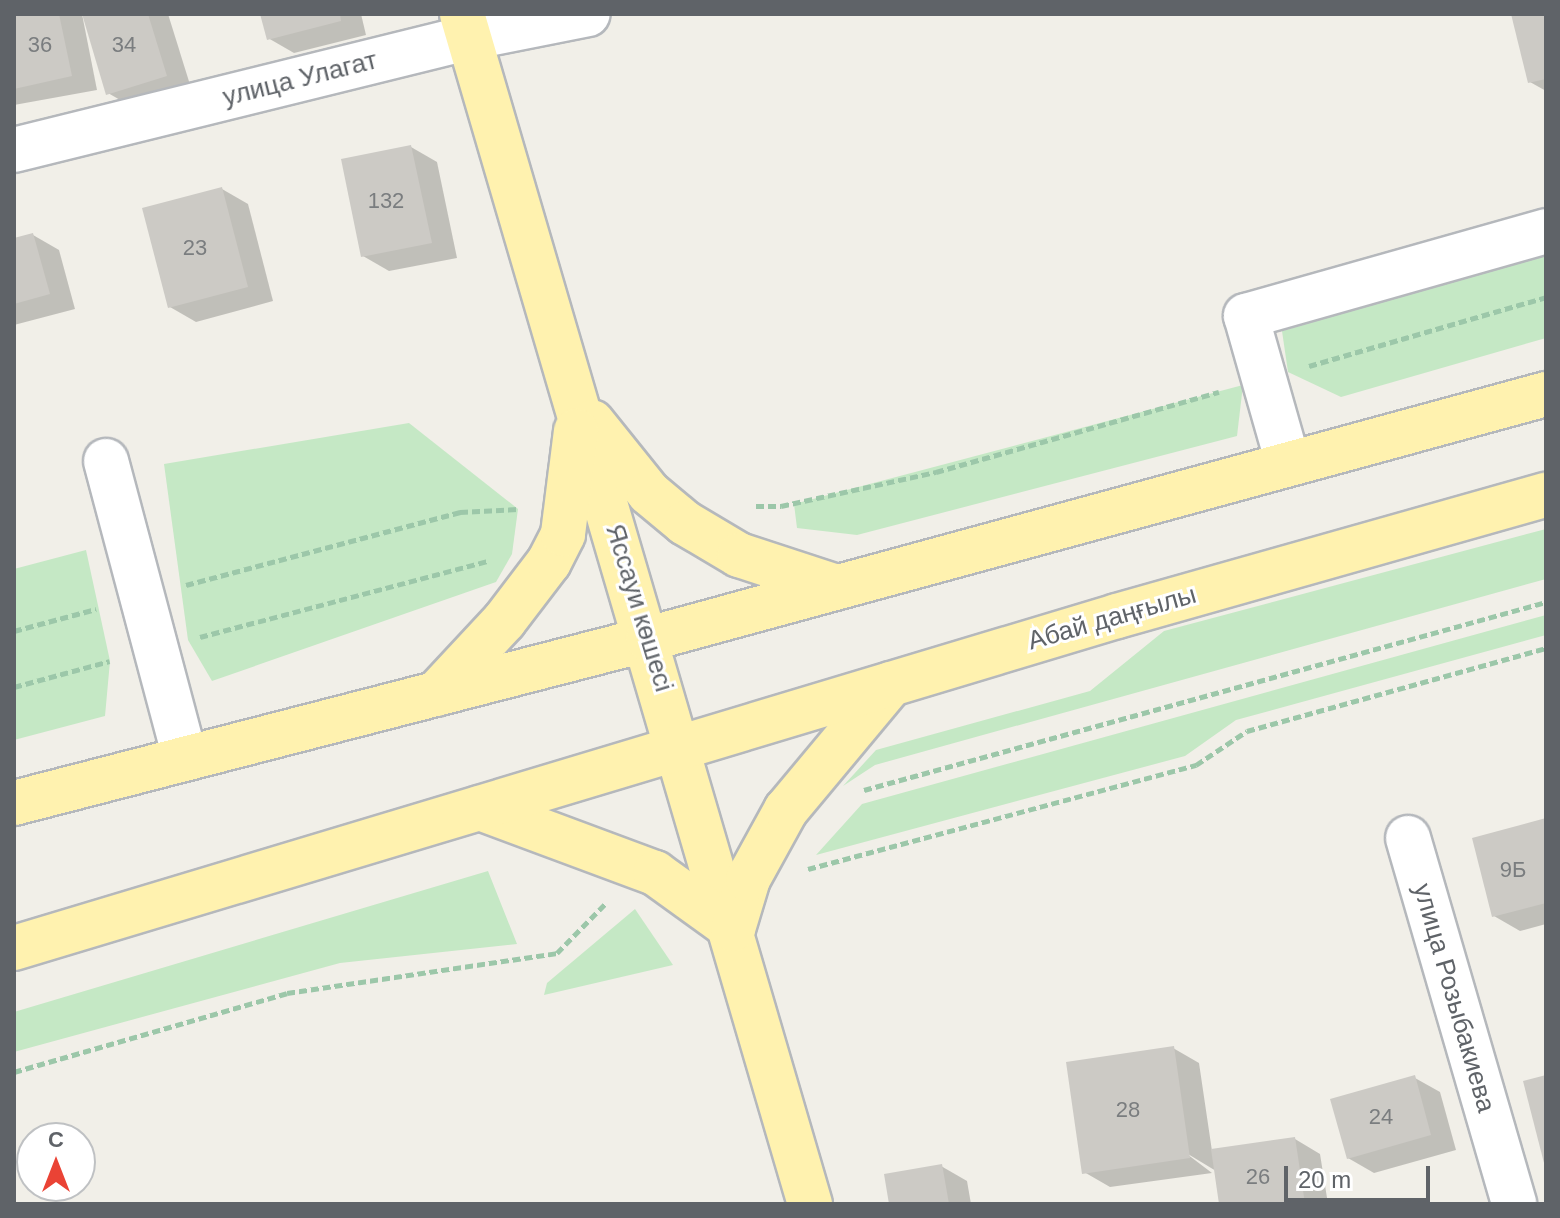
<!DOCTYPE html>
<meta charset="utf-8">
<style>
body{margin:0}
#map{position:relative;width:1560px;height:1218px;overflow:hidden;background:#f1efe8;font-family:Arial,sans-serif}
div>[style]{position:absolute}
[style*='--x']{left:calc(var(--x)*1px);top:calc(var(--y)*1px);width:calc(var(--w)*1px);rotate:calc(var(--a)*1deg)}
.green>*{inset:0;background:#c5e8c5}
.shadow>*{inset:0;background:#0003}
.building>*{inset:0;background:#cccac5}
.path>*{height:5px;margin-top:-2.5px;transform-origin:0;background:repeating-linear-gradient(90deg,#9cc7a9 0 8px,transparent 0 12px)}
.roads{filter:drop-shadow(2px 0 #b5b8bc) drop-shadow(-2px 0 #b5b8bc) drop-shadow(0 2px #b5b8bc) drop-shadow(0 -2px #b5b8bc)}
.minor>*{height:44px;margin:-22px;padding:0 22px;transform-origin:22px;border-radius:22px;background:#fff}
.major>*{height:44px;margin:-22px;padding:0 22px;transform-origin:22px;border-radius:22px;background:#fff2af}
span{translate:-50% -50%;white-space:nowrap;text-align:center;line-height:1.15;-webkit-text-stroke:6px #fff;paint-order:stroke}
.number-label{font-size:22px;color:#7a7d7f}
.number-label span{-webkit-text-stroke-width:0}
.street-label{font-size:26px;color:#5f6368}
.frame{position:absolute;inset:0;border:16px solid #5f6368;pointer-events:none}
.north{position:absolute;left:16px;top:1122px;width:80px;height:80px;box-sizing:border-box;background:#fff;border:2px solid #bfc1c3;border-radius:50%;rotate:0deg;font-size:22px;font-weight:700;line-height:32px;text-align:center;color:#5f6368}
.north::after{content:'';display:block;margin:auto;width:28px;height:36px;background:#ea4335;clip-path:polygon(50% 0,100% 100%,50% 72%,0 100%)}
.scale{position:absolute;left:1284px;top:1166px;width:146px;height:36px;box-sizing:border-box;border:4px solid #5f6368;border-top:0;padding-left:10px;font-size:24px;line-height:28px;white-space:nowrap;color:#5f6368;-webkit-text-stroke:6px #fff;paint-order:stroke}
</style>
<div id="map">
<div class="green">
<div style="clip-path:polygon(1546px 254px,1546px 338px,1341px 397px,1288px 372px,1282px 331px)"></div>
<div style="clip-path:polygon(1243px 385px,1237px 436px,857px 535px,797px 528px,794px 504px)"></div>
<div style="clip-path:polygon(409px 423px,518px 509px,512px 554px,496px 582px,212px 681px,188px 640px,164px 464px)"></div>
<div style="clip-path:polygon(1546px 529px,1546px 579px,875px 765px,843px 786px,876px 750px,1090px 691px,1164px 631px)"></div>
<div style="clip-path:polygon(86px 550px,110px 661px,105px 716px,14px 740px,14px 569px)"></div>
<div style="clip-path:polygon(1546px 615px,1546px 635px,1236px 720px,1185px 756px,816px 855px,862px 804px)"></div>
<div style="clip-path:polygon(488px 871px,517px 944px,340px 963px,14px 1052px,14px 1012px)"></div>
<div style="clip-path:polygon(635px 909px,673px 965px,544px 995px,547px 983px)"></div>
</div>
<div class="shadow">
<div style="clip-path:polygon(14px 14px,82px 14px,97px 90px,14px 105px)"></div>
<div style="clip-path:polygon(84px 14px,168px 14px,192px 91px,134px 108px,108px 93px)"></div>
<div style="clip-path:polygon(262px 14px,361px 14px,366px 35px,294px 53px,268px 38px)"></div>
<div style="clip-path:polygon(1514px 14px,1546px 14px,1546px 91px,1530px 82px)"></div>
<div style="clip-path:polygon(411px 147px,437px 162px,457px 258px,389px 271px,363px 256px)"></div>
<div style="clip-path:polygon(222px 189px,248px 204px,273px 301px,196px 322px,170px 307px)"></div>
<div style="clip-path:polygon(33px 235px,59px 250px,75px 309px,14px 325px,14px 240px)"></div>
<div style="clip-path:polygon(1546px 820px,1546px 924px,1520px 931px,1494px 916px)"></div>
<div style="clip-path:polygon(1173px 1048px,1199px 1063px,1212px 1151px,1295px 1139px,1320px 1154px,1328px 1204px,1221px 1204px,1216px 1171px,1183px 1151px,1212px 1173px,1110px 1187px,1084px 1172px)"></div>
<div style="clip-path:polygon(1415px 1078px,1440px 1092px,1456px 1150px,1374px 1173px,1348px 1158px)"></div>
<div style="clip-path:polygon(941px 1166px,967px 1181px,971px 1204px,891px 1204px)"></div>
</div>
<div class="building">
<div style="clip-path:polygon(14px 14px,59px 14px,72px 76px,14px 89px)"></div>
<div style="clip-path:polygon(82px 14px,148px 14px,167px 76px,106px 95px)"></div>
<div style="clip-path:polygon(260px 14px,340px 14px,341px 21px,267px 40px)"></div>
<div style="clip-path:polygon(1511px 14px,1546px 14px,1546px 79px,1528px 83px)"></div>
<div style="clip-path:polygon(411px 145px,432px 243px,361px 257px,341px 159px)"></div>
<div style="clip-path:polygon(222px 187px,248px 287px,168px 308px,142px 208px)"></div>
<div style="clip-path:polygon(33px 233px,50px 294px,14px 304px,14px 238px)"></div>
<div style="clip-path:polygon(1546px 818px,1546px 903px,1492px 917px,1472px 838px)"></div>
<div style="clip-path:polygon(1174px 1046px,1190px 1158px,1082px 1174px,1066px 1062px)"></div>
<div style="clip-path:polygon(1415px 1075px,1431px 1135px,1347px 1159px,1330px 1099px)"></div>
<div style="clip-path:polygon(1546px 1075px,1546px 1167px,1545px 1167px,1523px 1081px)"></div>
<div style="clip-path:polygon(1295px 1137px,1305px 1204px,1219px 1204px,1211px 1149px)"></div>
<div style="clip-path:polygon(942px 1164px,949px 1204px,889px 1204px,884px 1174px)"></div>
</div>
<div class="path">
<div style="--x:1309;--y:366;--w:247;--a:-16.2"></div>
<div style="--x:756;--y:506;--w:25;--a:0"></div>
<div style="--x:781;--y:506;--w:159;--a:-12.4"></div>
<div style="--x:936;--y:472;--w:294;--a:-15.8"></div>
<div style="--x:186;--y:585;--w:284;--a:-14.9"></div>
<div style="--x:460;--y:512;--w:58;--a:-3"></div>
<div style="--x:14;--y:631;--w:85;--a:-15"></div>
<div style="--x:200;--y:637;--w:298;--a:-14.8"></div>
<div style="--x:14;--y:687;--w:99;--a:-15.2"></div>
<div style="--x:864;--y:790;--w:707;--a:-15.41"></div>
<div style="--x:808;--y:869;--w:402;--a:-15"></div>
<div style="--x:1196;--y:765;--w:61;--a:-33.7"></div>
<div style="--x:1247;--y:731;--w:310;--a:-15.5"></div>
<div style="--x:14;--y:1072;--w:284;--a:-16.1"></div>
<div style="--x:287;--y:993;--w:273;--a:-8.4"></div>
<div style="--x:557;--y:953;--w:70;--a:-45.6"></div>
</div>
<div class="roads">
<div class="minor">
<div style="--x:14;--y:150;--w:468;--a:-13.9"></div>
<div style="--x:468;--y:38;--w:122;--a:-11.3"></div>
<div style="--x:106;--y:461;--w:307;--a:75.1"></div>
<div style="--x:1288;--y:463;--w:153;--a:-105.9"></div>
<div style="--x:1246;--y:316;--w:312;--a:-15.8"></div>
<div style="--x:1408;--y:838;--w:381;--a:73.8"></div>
</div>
<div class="major">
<div style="--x:462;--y:14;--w:1240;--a:73.7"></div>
<div style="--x:592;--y:422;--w:91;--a:51.2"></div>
<div style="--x:649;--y:493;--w:47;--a:39.8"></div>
<div style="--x:685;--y:523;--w:63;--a:30.7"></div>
<div style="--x:739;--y:555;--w:103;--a:18.1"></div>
<div style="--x:436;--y:694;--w:100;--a:-47"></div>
<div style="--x:504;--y:621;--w:74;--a:-52.7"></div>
<div style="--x:549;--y:562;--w:31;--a:-63"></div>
<div style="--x:563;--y:534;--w:104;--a:-82.8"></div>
<div style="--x:14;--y:803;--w:655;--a:-14.5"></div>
<div style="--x:648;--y:639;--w:931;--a:-15.26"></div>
<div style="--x:480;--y:808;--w:187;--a:20.4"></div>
<div style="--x:655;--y:873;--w:96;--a:35.7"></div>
<div style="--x:733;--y:929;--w:52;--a:-73.3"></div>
<div style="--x:748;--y:879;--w:79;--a:-61.2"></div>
<div style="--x:786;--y:810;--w:164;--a:-50.2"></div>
<div style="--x:14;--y:948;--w:1152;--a:-16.75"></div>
<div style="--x:1117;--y:616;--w:446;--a:-15.8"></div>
</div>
</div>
<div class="number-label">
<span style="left:40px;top:45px">36</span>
<span style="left:124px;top:45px">34</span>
<span style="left:386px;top:201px">132</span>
<span style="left:195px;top:248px">23</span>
<span style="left:1513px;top:870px">9Б</span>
<span style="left:1128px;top:1110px">28</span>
<span style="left:1381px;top:1117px">24</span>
<span style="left:1258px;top:1177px">26</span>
</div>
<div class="street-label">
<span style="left:300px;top:79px;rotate:-14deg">улица Улагат</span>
<span style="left:639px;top:608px;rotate:73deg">Яссауи көшесі</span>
<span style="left:1112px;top:618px;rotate:-16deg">Абай даңғылы</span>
<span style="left:1454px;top:998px;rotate:74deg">улица Розыбакиева</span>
</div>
<div class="frame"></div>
<div class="north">С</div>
<div class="scale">20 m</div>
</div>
